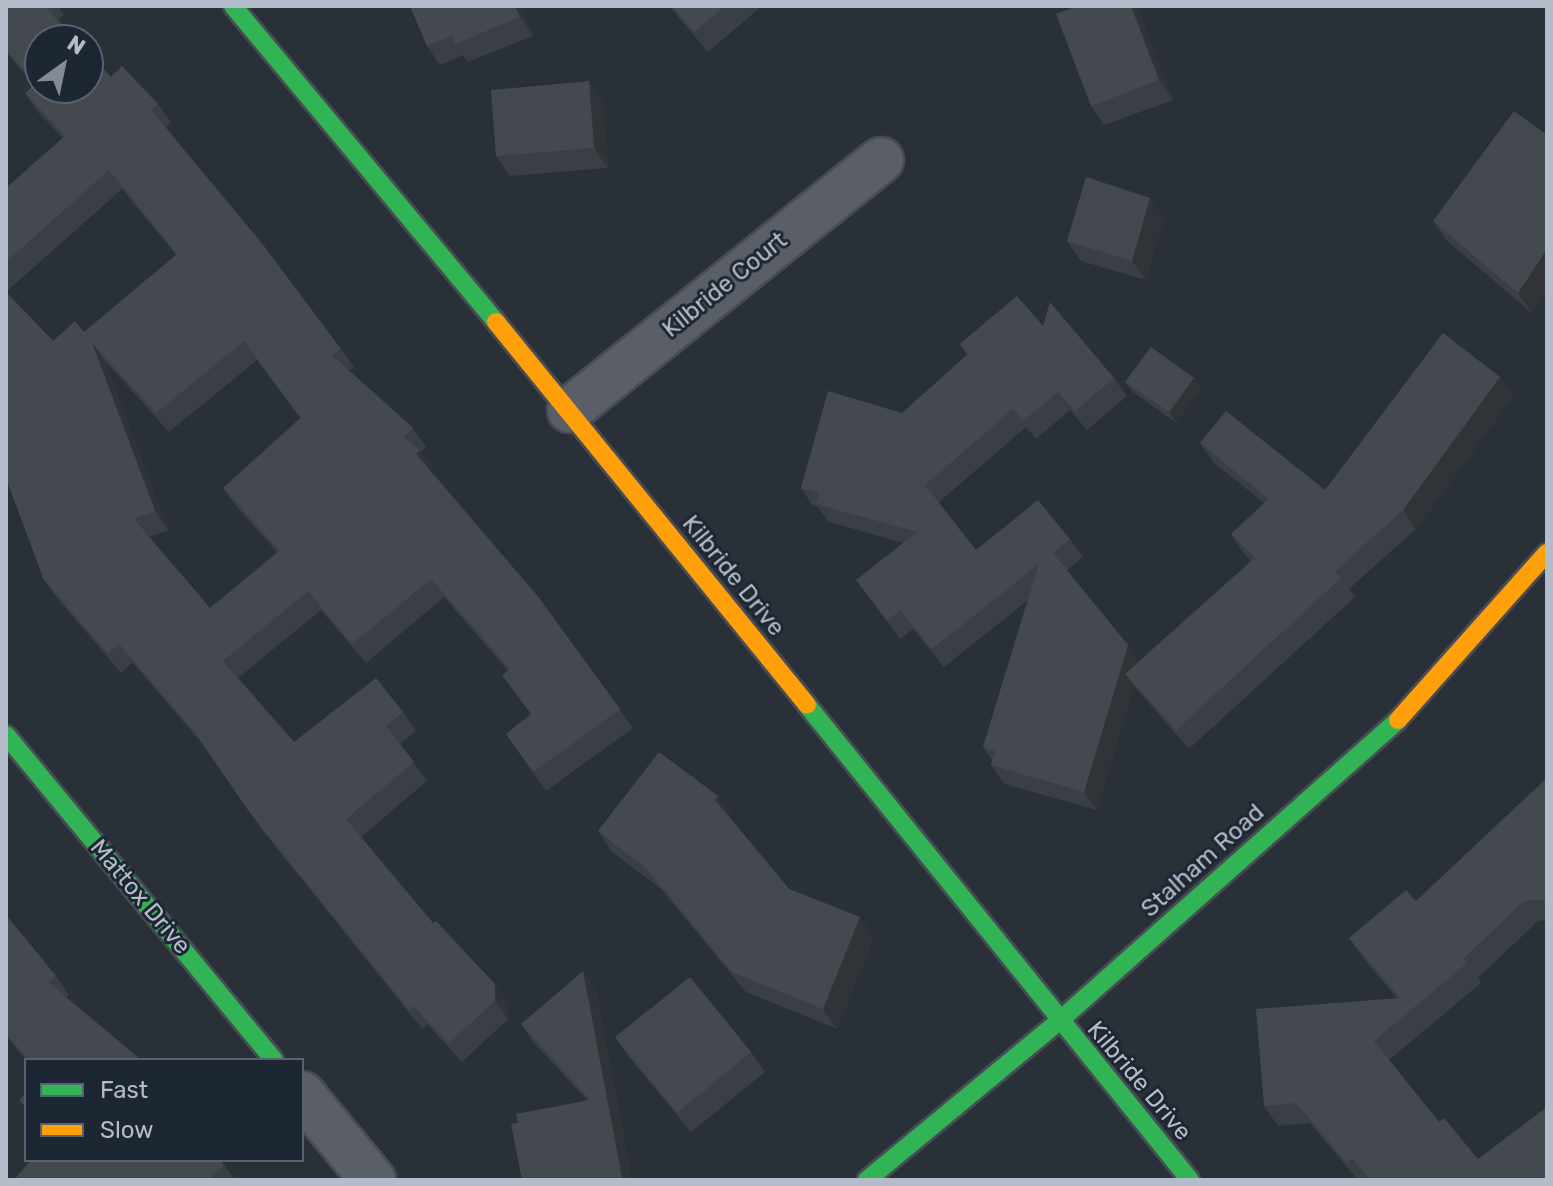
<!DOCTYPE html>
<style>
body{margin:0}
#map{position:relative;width:1553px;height:1186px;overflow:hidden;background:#2a3038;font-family:Rubik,sans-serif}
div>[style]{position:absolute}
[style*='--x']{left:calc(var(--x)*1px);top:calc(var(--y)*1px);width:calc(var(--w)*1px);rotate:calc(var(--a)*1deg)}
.roads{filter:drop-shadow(2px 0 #484c53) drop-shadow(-2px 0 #484c53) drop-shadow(0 2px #484c53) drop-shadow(0 -2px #484c53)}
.street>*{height:44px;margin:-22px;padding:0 22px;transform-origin:22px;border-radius:22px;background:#5a5e66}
.fast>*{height:18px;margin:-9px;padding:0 9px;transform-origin:9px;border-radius:9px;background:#30b455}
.slow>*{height:18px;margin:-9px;padding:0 9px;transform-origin:9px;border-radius:9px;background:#ff9f0a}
.wall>*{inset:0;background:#3a3f45}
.shaded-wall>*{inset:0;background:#303338}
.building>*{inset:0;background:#444950}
span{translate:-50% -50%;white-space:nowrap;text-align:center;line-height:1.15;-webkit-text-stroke:6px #1d2633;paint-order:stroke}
.street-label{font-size:24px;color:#b4bcc9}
.frame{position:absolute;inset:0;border:8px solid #b4bcc9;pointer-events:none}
.legend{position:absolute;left:24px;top:1058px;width:280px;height:104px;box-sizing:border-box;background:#1d2633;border:2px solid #59626f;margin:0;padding:10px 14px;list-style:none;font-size:24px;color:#b4bcc9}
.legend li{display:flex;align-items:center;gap:16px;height:40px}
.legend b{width:40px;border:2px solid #59626f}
.north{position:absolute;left:24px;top:24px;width:80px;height:80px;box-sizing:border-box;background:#1d2633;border:2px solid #59626f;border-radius:50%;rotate:33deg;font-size:22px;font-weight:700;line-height:32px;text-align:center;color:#b4bcc9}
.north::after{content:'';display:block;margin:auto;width:28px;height:36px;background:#848b96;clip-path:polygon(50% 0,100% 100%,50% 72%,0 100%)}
</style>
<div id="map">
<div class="roads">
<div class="street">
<div style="--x:570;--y:410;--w:399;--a:-38.8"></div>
<div style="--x:302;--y:1094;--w:112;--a:50.5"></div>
</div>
<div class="fast">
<div style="--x:233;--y:6;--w:411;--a:50.2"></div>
<div style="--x:807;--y:705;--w:610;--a:51.12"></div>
<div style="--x:6;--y:735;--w:421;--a:50.5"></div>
<div style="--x:867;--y:1180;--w:248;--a:-39.6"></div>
<div style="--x:1058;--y:1022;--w:455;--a:-41.6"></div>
</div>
<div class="slow">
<div style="--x:496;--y:322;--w:493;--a:50.9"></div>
<div style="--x:1398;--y:720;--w:224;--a:-48.3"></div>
</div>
</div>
<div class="wall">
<div style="clip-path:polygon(evenodd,6px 6px,58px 6px,64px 15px,58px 20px,111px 77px,158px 104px,171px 122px,166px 127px,341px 349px,354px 367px,349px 371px,413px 428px,426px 447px,421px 452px,433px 469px,431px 471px,539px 598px,633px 728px,546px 791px,506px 734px,531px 714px,508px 671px,444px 597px,366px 663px,321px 610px,238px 678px,294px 742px,403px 712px,416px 731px,400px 744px,427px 781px,361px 837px,433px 923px,508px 1002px,508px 1019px,462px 1062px,427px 1024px,422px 1029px,263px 831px,205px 747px,132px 662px,121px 673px,57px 598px,44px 580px,6px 478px,6px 188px,63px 138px,38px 112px,25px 93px,34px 85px,6px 52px,6px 6px,122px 189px,176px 255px,84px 332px,53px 341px,6px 292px,122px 189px,6px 6px,257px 360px,300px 418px,223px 488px,236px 506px,277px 552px,210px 608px,149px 537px,168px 530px,105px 361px,169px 432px,257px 360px)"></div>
<div style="clip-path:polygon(410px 6px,520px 6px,533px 36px,468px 62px,463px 55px,440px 65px,427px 46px)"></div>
<div style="clip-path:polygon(669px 6px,762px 6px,708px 52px)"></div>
<div style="clip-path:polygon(1138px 8px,1173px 100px,1104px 125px,1091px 106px)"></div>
<div style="clip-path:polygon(589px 81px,603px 101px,608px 168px,510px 176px,496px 156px)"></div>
<div style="clip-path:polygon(1547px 135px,1532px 313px,1447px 241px,1433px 221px)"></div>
<div style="clip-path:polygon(1164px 218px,1146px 280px,1081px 261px,1067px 241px)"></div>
<div style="clip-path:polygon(1043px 326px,1114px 378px,1127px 396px,1087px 430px,1070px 410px,1036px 439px,1026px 427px,938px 503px,976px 550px,1070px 539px,1083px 557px,1067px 570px,1139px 661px,1251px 561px,1244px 554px,1231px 534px,1264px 503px,1214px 463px,1200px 443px,1325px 490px,1514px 396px,1416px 529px,1349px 589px,1355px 597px,1189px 749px,1134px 686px,1097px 810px,1004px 784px,991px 765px,992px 760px,983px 747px,1027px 601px,944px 667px,913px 629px,900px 639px,856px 580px,904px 543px,829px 522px,818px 507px,813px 506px,801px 488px,902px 413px,967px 355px,960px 344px)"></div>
<div style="clip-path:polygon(1125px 382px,1201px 389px,1176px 423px,1133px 392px)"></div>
<div style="clip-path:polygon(1547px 778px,1547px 920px,1538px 921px,1478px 978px,1481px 983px,1389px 1060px,1439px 1122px,1478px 1159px,1547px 1180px,1368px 1180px,1366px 1178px,1364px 1180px,1358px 1180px,1310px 1123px,1278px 1126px,1264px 1106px,1397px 998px,1363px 958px,1349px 938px,1416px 901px)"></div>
<div style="clip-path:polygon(718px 796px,732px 816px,730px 818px,789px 889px,860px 917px,874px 937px,837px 1029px,746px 992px,661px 889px,611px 851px,598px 831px)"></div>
<div style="clip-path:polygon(6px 915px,56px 976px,69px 995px,66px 997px,141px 1060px,26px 1060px,6px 1036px)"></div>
<div style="clip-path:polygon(596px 990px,632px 1180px,522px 1180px,518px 1123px,587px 1100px,534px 1043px,521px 1024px)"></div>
<div style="clip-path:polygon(615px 1037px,751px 1052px,765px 1072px,691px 1132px,629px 1057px)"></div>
<div style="clip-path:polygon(224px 1165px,235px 1180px,14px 1180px)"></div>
</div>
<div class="shaded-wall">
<div style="clip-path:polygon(515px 6px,520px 6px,533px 36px,520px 17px)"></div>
<div style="clip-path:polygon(1131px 6px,1136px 6px,1138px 8px,1173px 100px,1159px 80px)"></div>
<div style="clip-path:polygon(589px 81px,603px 101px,608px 168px,594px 148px)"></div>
<div style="clip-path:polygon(1150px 198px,1164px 218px,1146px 280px,1132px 261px)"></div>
<div style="clip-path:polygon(1547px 249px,1547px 290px,1532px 313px,1518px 293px)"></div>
<div style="clip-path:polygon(92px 343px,105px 361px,168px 530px,155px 511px)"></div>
<div style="clip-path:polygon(1500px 377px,1514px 396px,1416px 529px,1403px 510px)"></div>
<div style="clip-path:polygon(1194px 378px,1201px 389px,1176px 423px,1169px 412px)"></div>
<div style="clip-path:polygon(420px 450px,433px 469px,430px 473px,416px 454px)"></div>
<div style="clip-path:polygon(1128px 645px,1140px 663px,1125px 674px,1134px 686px,1097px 810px,1084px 792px)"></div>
<div style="clip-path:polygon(718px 796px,732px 816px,729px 820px,715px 800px)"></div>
<div style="clip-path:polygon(860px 917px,874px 937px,837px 1029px,823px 1009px)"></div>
<div style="clip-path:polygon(583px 971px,596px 990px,632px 1180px,623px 1180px,622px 1178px)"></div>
<div style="clip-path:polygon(495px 984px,508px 1002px,508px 1019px,495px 1001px)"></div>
</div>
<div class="building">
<div style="clip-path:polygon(evenodd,6px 6px,44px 6px,76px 40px,40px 40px,40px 88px,88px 88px,88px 52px,111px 77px,122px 66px,158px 104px,151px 110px,264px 246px,341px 349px,332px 355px,413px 428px,404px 437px,420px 450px,416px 454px,539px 598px,620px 709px,533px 772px,506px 734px,531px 714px,502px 675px,510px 669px,431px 579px,352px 644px,308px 591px,223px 661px,294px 742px,376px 678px,403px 712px,386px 726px,414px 762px,346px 819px,433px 923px,436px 921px,495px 984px,495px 1001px,449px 1043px,413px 1006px,409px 1010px,250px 813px,193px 730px,119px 644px,108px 654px,44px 580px,6px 478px,6px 292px,53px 341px,75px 321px,84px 332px,177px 254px,109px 170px,6px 262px,6px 188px,65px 136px,25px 93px,35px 84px,6px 49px,6px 6px,244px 341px,301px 418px,223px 488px,280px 551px,210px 608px,134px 519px,155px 511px,92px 343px,156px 413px,244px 341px)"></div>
<div style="clip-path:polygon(410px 6px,515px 6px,520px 17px,455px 44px,452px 36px,427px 46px)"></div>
<div style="clip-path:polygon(672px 6px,725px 6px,694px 32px)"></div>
<div style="clip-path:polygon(1077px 6px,1131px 6px,1159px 80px,1091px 106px,1056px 14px)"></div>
<div style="clip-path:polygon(589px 81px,594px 148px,496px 156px,491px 90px)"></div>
<div style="clip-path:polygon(1514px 111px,1547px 135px,1547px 249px,1518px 293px,1433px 221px)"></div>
<div style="clip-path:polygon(1086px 177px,1150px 198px,1132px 261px,1067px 241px)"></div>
<div style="clip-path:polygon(1017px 296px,1043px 326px,1050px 302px,1114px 378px,1075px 411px,1058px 392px,1023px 421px,1013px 409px,925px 485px,976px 550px,1038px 500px,1070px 539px,1053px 553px,1128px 645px,1084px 792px,991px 765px,995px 751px,983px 747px,1039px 564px,932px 649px,900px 610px,888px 621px,856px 580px,917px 532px,816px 504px,819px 493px,801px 488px,828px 391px,902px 413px,968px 354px,960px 344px)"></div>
<div style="clip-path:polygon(1443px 333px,1500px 377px,1403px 510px,1335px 571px,1341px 578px,1176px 730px,1125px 674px,1255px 558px,1231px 534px,1269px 499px,1200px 443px,1226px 411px,1325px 490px)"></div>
<div style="clip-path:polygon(1151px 347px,1194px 378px,1169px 412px,1125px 382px)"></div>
<div style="clip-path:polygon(659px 752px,718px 796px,715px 800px,789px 889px,860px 917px,823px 1009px,732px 972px,647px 869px,598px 831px)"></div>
<div style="clip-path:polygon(1547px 778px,1547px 900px,1524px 901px,1463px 959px,1467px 963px,1374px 1041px,1439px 1122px,1444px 1118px,1478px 1159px,1547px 1107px,1547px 1180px,1370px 1180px,1352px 1158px,1347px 1163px,1296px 1103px,1264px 1106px,1256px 1009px,1400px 998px,1349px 938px,1406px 890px,1416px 901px)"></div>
<div style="clip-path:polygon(6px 915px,56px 976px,48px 982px,141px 1060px,28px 1060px,6px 1033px)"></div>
<div style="clip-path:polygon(583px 971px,622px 1178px,610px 1180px,522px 1180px,511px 1124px,518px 1123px,516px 1114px,590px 1100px,521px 1024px)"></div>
<div style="clip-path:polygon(690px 977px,751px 1052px,677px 1113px,615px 1037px)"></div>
<div style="clip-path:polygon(26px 1092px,26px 1107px,19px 1101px)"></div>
<div style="clip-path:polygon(31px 1160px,220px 1160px,224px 1165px,211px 1176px,214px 1180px,14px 1180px)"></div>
</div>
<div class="street-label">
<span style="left:725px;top:285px;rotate:-39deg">Kilbride Court</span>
<span style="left:733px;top:576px;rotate:51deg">Kilbride Drive</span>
<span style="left:1203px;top:861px;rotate:-42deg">Stalham Road</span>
<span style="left:140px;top:897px;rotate:50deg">Mattox Drive</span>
<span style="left:1139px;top:1081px;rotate:50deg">Kilbride Drive</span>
</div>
<div class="frame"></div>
<ul class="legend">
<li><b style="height:10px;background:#30b455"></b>Fast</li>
<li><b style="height:10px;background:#ff9f0a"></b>Slow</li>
</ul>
<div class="north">N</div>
</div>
